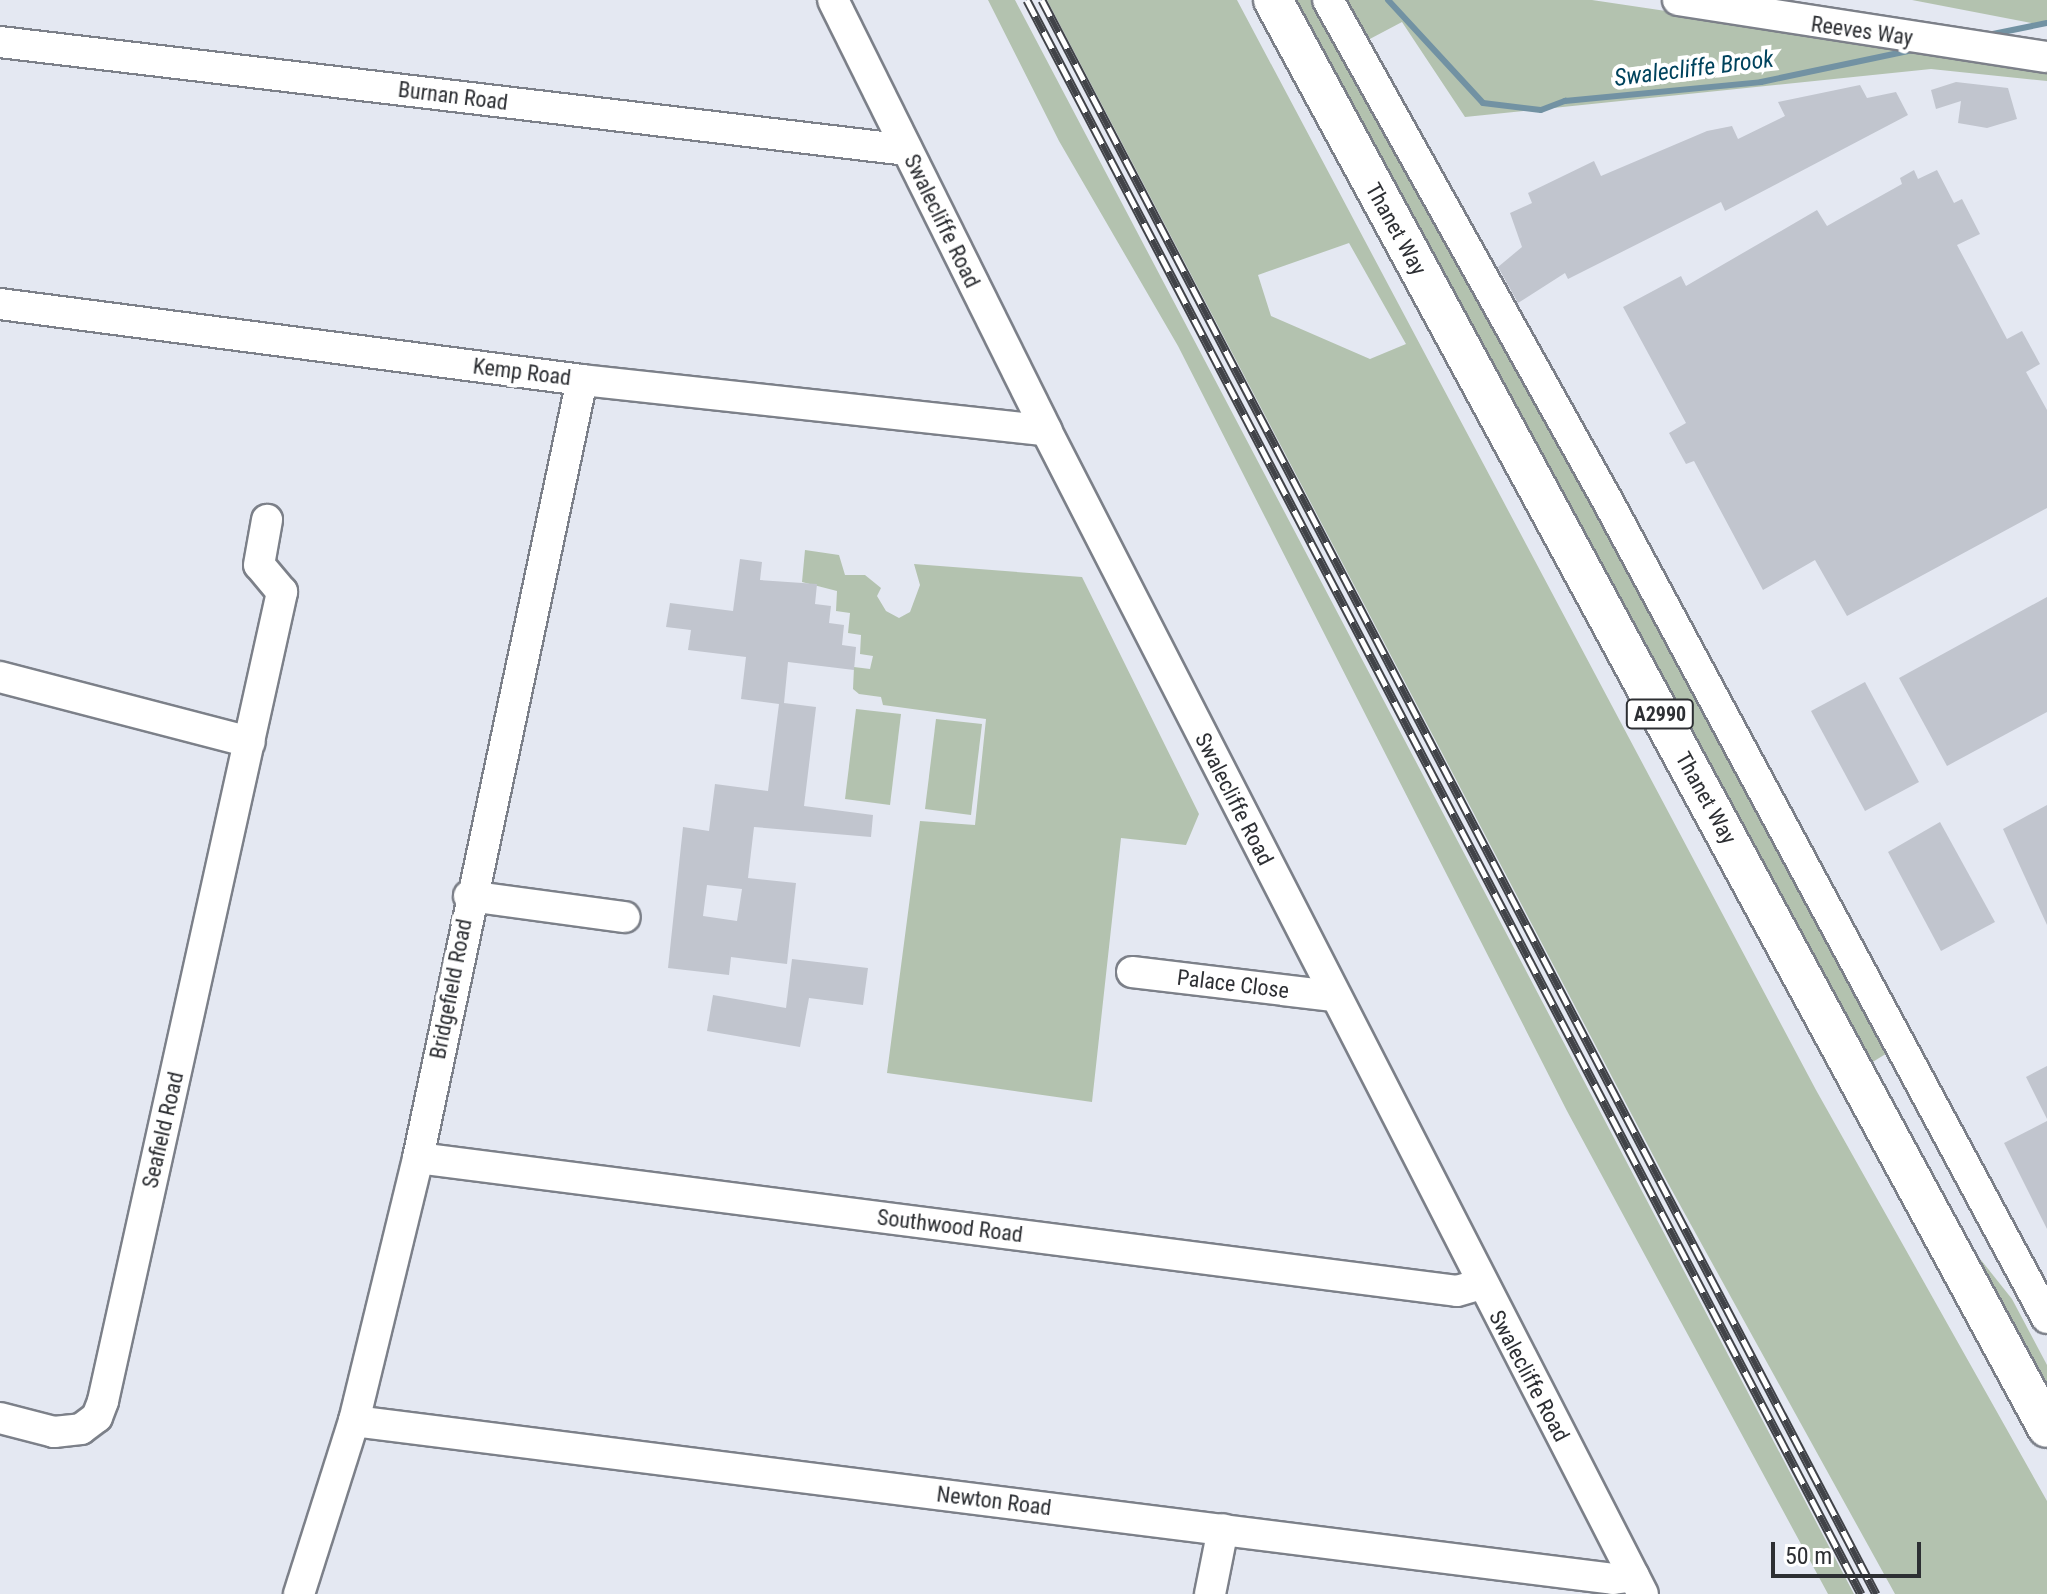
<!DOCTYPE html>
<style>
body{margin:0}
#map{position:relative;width:2047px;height:1594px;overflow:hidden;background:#e4e8f2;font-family:"Roboto Condensed",sans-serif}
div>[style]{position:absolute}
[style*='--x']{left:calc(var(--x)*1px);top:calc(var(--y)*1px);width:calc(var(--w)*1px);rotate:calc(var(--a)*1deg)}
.green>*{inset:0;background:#b3c2af}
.stream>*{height:6px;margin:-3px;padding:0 3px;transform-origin:3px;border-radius:3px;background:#7292a3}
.building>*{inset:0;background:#c1c5ce}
.roads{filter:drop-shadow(2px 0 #7c8089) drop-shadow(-2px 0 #7c8089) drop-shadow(0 2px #7c8089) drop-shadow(0 -2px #7c8089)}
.minor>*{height:30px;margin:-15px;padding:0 15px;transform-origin:15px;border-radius:15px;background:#fff}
.major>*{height:38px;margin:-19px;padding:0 19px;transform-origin:19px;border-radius:19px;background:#fff}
.rail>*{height:9px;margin-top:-4.5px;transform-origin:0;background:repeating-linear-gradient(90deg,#fff 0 18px,#414348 0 36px);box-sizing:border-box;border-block:2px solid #414348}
span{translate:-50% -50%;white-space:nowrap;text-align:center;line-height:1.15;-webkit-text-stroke:8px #fff;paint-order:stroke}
.shield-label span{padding:2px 6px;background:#fff;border:2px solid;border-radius:6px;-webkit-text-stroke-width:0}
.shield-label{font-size:20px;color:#2d2f33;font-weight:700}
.street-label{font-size:22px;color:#2d2f33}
.water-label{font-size:24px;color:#00435d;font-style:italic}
.scale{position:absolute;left:1771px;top:1542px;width:150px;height:36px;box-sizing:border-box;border:4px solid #2d2f33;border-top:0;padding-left:10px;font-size:24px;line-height:28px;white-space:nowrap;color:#2d2f33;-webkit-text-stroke:6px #fff;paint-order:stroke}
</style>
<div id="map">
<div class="green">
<div style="clip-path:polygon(988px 0,1015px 0,1854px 1594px,1828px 1594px,1567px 1111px,1178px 346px,1059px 141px)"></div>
<div style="clip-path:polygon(evenodd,1047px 0,1237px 0,1816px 1090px,2047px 1501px,2047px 1594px,1895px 1594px,1664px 1176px,1047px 0,1349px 243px,1406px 344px,1370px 359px,1271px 316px,1258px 275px,1349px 243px)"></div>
<div style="clip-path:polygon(1296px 0,1320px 0,1897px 1047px,1871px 1063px)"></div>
<div style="clip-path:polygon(1341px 0,1592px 0,2047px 68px,2047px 81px,1931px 69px,1465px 117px,1402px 22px,1366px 41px)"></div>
<div style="clip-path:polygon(1912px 0,2047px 0,2047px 26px)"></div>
<div style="clip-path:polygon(805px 550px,839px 555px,845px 575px,865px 575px,881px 588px,877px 596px,886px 611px,899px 618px,910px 612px,920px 585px,914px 564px,1082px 577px,1199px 814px,1186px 845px,1121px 838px,1092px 1102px,887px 1073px,920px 821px,975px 825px,986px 719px,883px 705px,881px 697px,859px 694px,853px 689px,854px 667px,870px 669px,873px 656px,860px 654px,861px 635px,848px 633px,850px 613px,836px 611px,837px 591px,802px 582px)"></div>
<div style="clip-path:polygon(856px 709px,901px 714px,890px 805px,845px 799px)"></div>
<div style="clip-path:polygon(936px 719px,982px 724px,971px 815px,925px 809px)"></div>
<div style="clip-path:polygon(1946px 1216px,2012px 1299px,2047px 1365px,2047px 1394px)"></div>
</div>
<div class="stream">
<div style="--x:1388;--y:0;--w:140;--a:47.3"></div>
<div style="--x:1483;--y:103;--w:58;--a:6.9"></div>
<div style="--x:1541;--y:110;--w:26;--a:-21"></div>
<div style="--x:1565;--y:101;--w:197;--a:-5.5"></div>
<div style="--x:1761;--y:82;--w:160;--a:-11.9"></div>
<div style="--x:1988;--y:35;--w:60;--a:-11.5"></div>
</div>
<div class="building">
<div style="clip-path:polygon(1956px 82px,2008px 88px,2017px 119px,1987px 128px,1958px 123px,1961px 101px,1936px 109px,1931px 90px)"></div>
<div style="clip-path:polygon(1860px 85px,1867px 98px,1896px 92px,1908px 115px,1725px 211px,1721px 202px,1568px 279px,1565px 273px,1518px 303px,1498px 267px,1522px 247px,1510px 213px,1532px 203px,1528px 193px,1594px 161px,1601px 176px,1707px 131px,1732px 126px,1738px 139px,1785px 116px,1778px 102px)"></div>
<div style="clip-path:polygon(1914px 170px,1918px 179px,1937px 170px,1954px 203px,1962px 199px,1980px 234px,1957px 245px,2007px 339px,2022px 331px,2040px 364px,2026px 372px,2047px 410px,2047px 508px,1847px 616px,1815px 560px,1763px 590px,1694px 461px,1686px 464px,1669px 433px,1686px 423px,1623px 307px,1681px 276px,1686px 286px,1817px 210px,1827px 226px,1902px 184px,1900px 178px)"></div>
<div style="clip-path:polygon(evenodd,740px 559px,762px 562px,760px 580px,817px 584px,815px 604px,831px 606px,829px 623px,844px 625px,842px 645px,856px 647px,854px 670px,788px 662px,784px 703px,816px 707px,804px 806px,873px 815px,871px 837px,754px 827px,748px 878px,796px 883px,787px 964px,731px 957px,729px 975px,668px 968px,683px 827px,709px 831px,715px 784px,768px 791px,779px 704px,741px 699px,746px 657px,688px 650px,691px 630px,666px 627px,670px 603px,733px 611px,740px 559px,707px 885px,742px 889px,737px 921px,703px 916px,707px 885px)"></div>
<div style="clip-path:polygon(2047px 597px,2047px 712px,1947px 766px,1899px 678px)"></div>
<div style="clip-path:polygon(1865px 682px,1919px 782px,1865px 811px,1811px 711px)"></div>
<div style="clip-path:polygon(2047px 805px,2047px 925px,2003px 829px)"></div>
<div style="clip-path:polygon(1940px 822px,1995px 922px,1941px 951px,1888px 852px)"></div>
<div style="clip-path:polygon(792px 959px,868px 968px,863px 1005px,809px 998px,800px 1047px,707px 1031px,713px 995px,786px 1008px)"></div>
<div style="clip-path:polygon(2047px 1066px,2047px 1119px,2026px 1077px)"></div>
<div style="clip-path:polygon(2047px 1121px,2047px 1229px,2004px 1143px)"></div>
</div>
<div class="roads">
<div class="minor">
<div style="--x:833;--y:0;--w:480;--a:63.6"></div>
<div style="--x:1046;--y:430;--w:1308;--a:62.85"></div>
<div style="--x:1328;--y:0;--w:570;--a:60.83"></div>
<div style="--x:1606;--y:498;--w:931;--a:61.73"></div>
<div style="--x:1678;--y:0;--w:373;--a:8.8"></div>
<div style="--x:0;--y:42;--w:913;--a:6.79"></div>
<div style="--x:0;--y:304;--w:587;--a:7.44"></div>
<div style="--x:582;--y:380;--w:467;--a:6.2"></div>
<div style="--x:0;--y:677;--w:258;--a:14.6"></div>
<div style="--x:469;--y:896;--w:157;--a:7.7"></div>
<div style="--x:1132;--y:972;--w:203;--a:6.8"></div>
<div style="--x:418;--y:1158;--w:1047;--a:7.29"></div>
<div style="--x:1457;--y:1291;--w:25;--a:-16"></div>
<div style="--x:0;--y:1418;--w:56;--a:14.5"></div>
<div style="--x:54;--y:1432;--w:27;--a:-6"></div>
<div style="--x:81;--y:1429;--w:20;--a:-37"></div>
<div style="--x:97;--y:1417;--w:17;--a:-69"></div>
<div style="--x:103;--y:1401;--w:829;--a:-77.52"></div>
<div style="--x:282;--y:592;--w:35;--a:-130"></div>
<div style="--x:259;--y:565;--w:46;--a:-79.9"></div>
<div style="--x:354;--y:1421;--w:1269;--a:7.15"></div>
<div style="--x:1613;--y:1579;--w:21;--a:-8"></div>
<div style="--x:299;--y:1594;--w:182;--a:-72.4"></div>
<div style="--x:354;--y:1421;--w:271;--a:-76.3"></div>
<div style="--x:418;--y:1158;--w:795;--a:-78.1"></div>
<div style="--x:1210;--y:1594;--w:66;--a:-78.7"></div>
</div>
<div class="major">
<div style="--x:1273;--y:0;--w:1624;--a:61.54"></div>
</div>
</div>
<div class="rail">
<div style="--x:1027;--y:0;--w:1799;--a:62.38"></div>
<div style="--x:1042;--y:0;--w:1799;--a:62.38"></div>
</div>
<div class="shield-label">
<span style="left:1660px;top:714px">A2990</span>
</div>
<div class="street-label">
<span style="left:1862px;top:31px;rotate:8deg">Reeves Way</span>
<span style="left:453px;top:96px;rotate:7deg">Burnan Road</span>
<span style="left:942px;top:221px;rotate:64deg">Swalecliffe Road</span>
<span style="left:1396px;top:229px;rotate:61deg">Thanet Way</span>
<span style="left:522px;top:372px;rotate:7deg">Kemp Road</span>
<span style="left:1706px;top:798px;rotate:61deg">Thanet Way</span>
<span style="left:1234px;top:799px;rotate:63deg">Swalecliffe Road</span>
<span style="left:1233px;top:984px;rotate:7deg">Palace Close</span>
<span style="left:451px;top:989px;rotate:-79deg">Bridgefield Road</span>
<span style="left:163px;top:1130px;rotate:-77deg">Seafield Road</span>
<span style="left:950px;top:1226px;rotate:7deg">Southwood Road</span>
<span style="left:1529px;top:1376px;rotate:62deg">Swalecliffe Road</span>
<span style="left:994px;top:1501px;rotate:7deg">Newton Road</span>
</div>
<div class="water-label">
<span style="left:1694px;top:69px;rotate:-7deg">Swalecliffe Brook</span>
</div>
<div class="scale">50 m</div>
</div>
